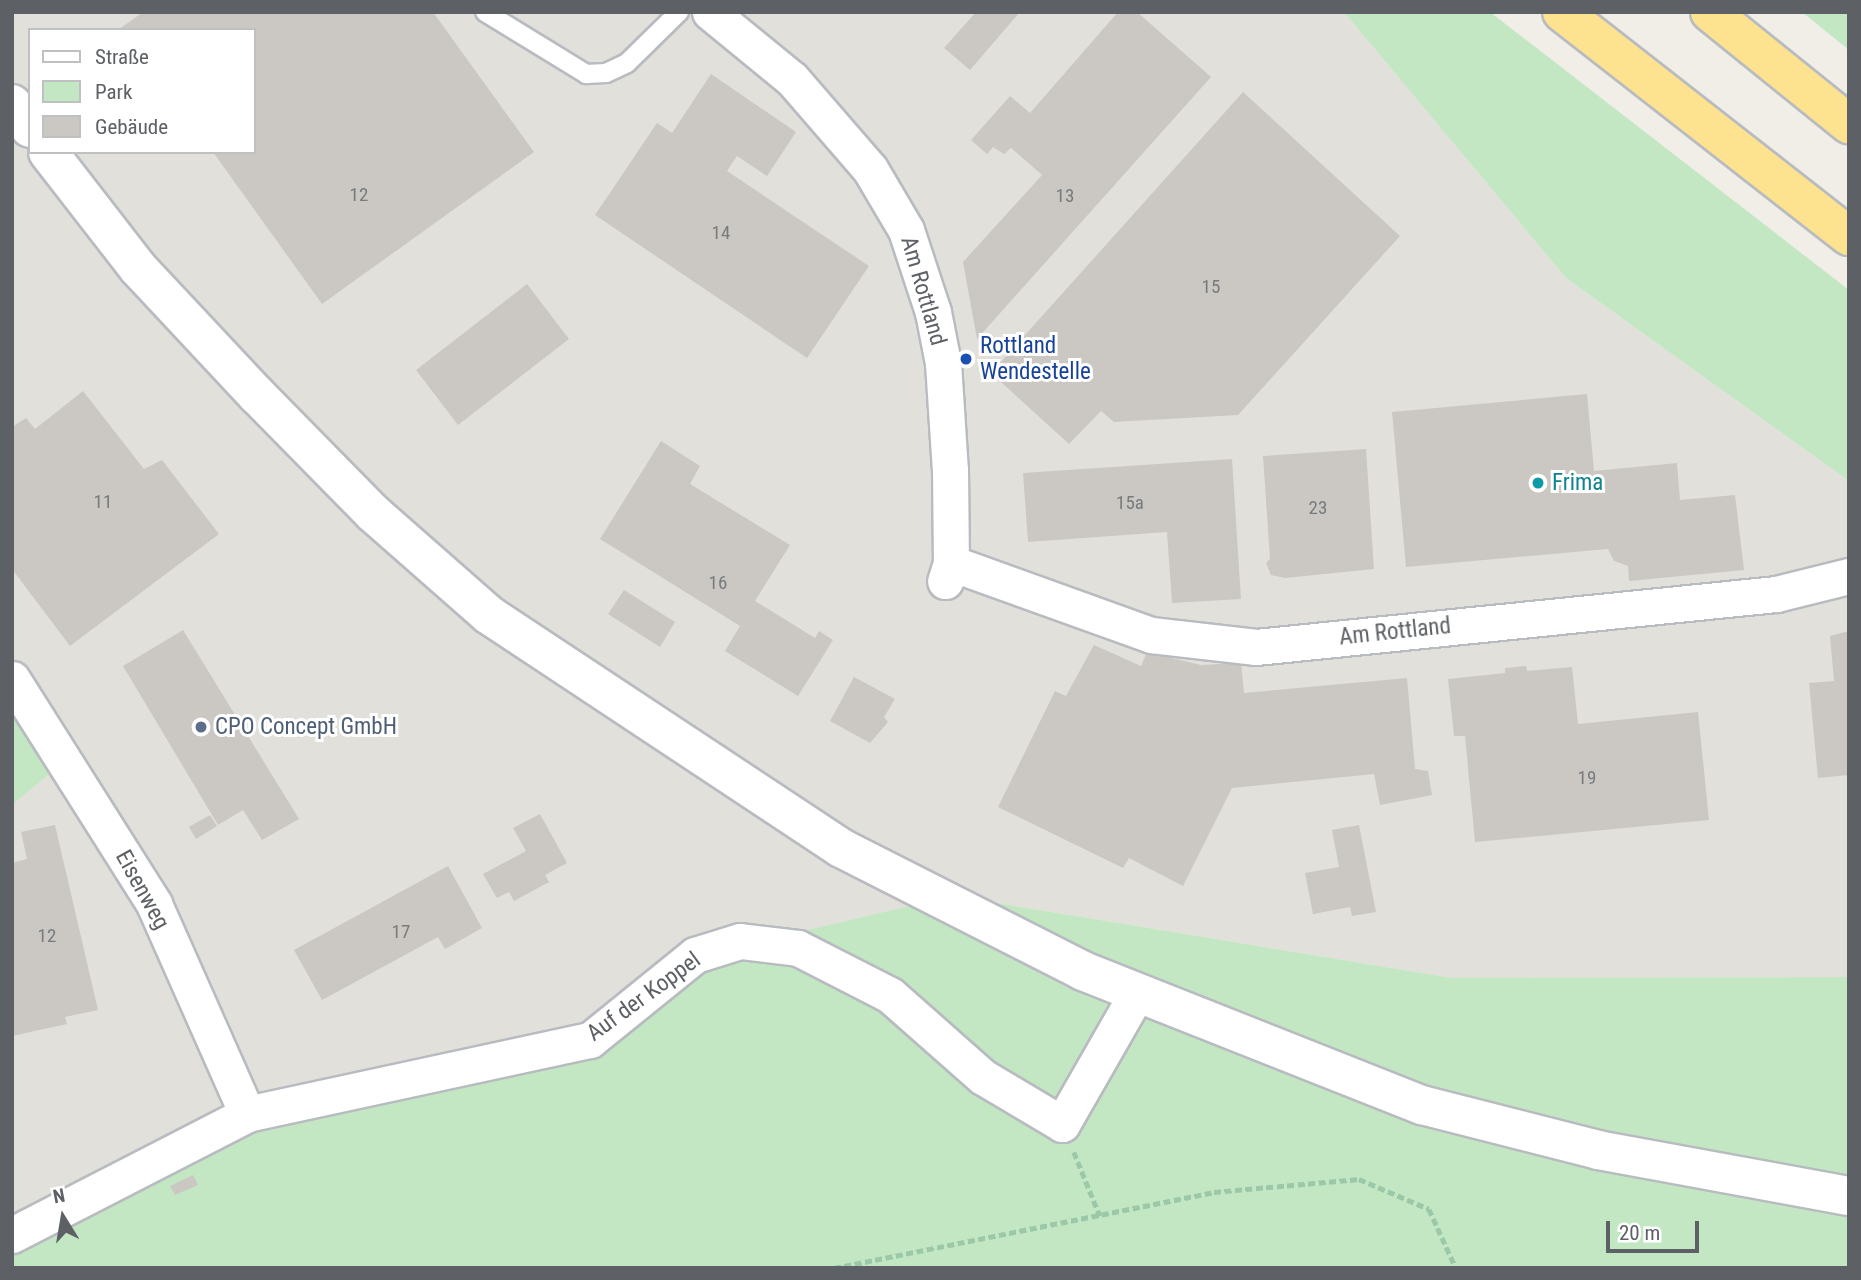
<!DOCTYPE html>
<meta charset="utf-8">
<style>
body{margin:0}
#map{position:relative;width:1861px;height:1280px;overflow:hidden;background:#f0eee6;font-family:"Roboto Condensed",sans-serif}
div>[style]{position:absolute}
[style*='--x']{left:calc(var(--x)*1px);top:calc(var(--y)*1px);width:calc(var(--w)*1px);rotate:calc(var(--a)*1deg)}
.industrial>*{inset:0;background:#e1e0da}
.green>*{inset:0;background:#c3e7c3}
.building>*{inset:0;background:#cbc8c3}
.path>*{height:4.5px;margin-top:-2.25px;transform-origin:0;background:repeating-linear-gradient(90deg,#9bc8a8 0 7px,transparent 0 10.5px)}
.roads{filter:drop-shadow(2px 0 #b8bbc0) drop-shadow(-2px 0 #b8bbc0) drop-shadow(0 2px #b8bbc0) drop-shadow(0 -2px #b8bbc0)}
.lane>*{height:18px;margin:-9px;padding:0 9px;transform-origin:9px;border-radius:9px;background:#fff}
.street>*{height:35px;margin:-17.5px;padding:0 17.5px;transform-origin:17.5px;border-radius:17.5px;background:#fff}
.secondary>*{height:38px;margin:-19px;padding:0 19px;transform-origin:19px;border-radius:19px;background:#fff}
.highway>*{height:38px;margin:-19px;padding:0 19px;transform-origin:19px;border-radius:19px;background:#fde28f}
.dots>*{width:19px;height:19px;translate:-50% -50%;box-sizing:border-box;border:4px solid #fff;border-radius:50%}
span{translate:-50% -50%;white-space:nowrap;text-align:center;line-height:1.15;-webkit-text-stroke:6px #fff;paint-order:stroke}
.number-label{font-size:19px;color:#787b7d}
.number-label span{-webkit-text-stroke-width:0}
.street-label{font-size:23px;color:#5d6166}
.transit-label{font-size:23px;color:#164399}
.left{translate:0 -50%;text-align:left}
.culture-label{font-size:23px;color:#0d838f}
.service-label{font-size:23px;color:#4e5e75}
.frame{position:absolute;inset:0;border:14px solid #5d6166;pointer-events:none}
.legend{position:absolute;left:28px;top:28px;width:228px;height:126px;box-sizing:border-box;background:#fff;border:2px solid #bec0c2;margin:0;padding:9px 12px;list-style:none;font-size:21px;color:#5d6166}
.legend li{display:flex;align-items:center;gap:14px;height:35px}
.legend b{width:35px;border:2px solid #bec0c2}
.north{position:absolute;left:28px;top:1182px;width:70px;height:70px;-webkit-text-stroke:5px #fff;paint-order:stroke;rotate:349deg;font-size:19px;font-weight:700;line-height:28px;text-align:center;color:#5d6166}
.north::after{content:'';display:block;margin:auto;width:24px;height:32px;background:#5d6166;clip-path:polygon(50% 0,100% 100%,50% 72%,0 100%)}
.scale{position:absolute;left:1606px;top:1221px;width:93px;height:32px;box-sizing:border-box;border:4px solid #5d6166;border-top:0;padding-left:9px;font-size:21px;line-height:24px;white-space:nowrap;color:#5d6166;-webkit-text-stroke:5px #fff;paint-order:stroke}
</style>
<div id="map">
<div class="industrial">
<div style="clip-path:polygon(evenodd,12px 12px,1344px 12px,1566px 278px,1849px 481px,1849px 977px,1452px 978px,954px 896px,595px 1044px,241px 1136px,12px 1256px,12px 12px,30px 30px,254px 30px,254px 152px,30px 152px,30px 30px)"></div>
</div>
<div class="green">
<div style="clip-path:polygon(1344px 12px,1490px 12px,1849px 290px,1849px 481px,1566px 278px)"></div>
<div style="clip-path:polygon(1802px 12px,1849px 12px,1849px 50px)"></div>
<div style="clip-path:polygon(12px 713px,49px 774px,12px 805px)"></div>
<div style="clip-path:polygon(954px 896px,1452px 978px,1849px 977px,1849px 1268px,12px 1268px,12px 1256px,241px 1136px,595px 1044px,699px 946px,799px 932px)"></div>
</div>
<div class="building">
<div style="clip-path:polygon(143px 12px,433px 12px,534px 152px,322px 304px,213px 152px,254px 152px,254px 30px,118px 30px)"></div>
<div style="clip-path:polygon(976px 12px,1020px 12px,970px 70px,944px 48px)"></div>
<div style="clip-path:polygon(1118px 12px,1137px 12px,1211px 77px,977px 339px,963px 262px,1042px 175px,1011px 148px,1004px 154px,993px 147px,987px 154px,971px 140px,1010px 96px,1030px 113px)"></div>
<div style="clip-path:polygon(711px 74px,796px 132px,767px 176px,737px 156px,727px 171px,869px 266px,807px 358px,595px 215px,657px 123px,672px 133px)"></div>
<div style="clip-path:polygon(1243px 92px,1400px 236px,1238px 415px,1114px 422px,1101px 411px,1069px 444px,991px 373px)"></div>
<div style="clip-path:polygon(527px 284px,569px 339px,458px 425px,416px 370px)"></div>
<div style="clip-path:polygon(83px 391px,144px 469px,162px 460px,219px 534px,70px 646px,12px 569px,12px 427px,26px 418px,35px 429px)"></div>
<div style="clip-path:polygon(1587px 394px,1594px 471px,1677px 463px,1680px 500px,1735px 495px,1744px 570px,1629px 581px,1628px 566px,1614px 561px,1608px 549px,1406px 567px,1392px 412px)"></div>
<div style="clip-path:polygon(661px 441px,700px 466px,690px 484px,790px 545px,755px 601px,815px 638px,819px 631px,833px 640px,798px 696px,725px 651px,740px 626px,600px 539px)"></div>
<div style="clip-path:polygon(1366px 449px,1374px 569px,1285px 578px,1271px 575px,1266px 563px,1270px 559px,1263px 456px)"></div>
<div style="clip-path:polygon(1232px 459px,1241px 599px,1172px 603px,1167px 532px,1028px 542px,1023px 473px)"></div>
<div style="clip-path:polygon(624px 590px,675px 622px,660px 647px,608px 614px)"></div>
<div style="clip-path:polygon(183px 630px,299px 819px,262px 840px,243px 810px,218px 825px,123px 666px)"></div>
<div style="clip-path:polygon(1849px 631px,1849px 775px,1818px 778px,1809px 683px,1834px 681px,1830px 636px)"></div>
<div style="clip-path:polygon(1094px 645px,1141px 666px,1147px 652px,1201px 665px,1241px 663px,1244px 693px,1407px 678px,1415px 769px,1428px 771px,1432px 795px,1380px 805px,1374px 774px,1232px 788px,1183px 886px,1129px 858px,1123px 868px,998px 807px,1055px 691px,1066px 696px)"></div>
<div style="clip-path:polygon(1526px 666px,1527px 671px,1572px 667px,1578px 724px,1698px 712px,1709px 820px,1475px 842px,1465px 736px,1454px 736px,1448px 679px,1505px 673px,1505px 668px)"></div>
<div style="clip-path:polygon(854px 677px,895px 699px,884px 717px,888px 722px,870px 743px,830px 721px)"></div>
<div style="clip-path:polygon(540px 814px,567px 863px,545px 875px,549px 882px,514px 901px,509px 892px,497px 898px,483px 874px,526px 851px,513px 828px)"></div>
<div style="clip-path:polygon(210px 815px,217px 826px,196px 839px,189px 827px)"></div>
<div style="clip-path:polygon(55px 825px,98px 1010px,65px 1017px,67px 1024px,12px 1036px,12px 863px,27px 859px,21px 832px)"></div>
<div style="clip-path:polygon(1359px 825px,1376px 912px,1352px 916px,1350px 907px,1313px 914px,1305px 873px,1339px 867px,1332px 830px)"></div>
<div style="clip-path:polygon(448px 866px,482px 928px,445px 949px,438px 937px,322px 1000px,294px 950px)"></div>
<div style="clip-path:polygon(193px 1175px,198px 1185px,175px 1195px,170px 1186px)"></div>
</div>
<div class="path">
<div style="--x:1074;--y:1152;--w:69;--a:67.9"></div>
<div style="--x:834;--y:1268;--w:388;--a:-11.3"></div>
<div style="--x:1214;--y:1192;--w:146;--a:-5.1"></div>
<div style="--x:1359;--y:1179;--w:76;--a:23.2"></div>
<div style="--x:1429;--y:1209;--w:65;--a:65.4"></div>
</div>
<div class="roads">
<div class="lane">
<div style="--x:485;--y:12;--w:119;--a:31.5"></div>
<div style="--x:586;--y:74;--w:20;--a:-3"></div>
<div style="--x:606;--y:73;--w:23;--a:-25"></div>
<div style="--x:627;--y:63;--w:73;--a:-44.4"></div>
</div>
<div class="street">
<div style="--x:710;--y:12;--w:106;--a:39.3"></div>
<div style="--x:792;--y:79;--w:119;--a:49.1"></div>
<div style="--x:870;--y:169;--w:71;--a:59.5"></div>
<div style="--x:906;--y:230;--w:86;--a:71.8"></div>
<div style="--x:933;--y:312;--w:52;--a:78.9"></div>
<div style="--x:943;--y:363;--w:107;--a:86.3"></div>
<div style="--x:950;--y:470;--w:93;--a:89.4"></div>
<div style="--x:951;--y:563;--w:19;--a:108"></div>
<div style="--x:951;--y:563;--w:213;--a:19.8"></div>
<div style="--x:1151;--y:635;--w:106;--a:6.5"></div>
<div style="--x:1256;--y:647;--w:523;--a:-5.82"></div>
<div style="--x:1776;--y:594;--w:75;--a:-13.9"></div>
<div style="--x:12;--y:679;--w:266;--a:57.7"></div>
<div style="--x:154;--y:904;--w:230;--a:66.1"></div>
<div style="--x:12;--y:1235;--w:264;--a:-27.2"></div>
<div style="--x:247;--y:1114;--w:351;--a:-12.2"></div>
<div style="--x:590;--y:1040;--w:135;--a:-39"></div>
<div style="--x:695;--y:955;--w:47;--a:-17.3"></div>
<div style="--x:740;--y:941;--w:58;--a:6.9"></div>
<div style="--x:798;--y:948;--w:103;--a:27.1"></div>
<div style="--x:890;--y:995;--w:124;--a:41.4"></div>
<div style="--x:983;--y:1077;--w:92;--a:30.7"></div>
<div style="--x:1062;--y:1124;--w:151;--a:-60.2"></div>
</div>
<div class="secondary">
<div style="--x:12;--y:104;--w:30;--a:53"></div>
<div style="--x:48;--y:152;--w:147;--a:52.2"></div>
<div style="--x:138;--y:268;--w:174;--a:46.9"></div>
<div style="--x:257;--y:395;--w:165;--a:45.5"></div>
<div style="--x:373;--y:513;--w:154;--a:41.3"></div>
<div style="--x:489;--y:615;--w:422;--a:33.5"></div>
<div style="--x:841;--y:848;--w:271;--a:26.9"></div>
<div style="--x:1083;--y:971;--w:365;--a:21.6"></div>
<div style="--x:1422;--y:1105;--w:182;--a:14.3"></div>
<div style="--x:1598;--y:1150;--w:255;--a:10.4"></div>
</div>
<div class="highway">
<div style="--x:1562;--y:12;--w:364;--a:38"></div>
<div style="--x:1710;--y:12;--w:179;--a:38.9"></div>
</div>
</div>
<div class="dots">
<div style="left:966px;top:359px;background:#1a4fb4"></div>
<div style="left:1538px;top:483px;background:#0f9aa8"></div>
<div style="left:201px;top:727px;background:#5c6f8a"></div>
</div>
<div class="number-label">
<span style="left:359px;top:195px">12</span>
<span style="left:1065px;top:196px">13</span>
<span style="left:721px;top:233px">14</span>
<span style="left:1211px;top:287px">15</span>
<span style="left:103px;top:502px">11</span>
<span style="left:1130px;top:503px">15a</span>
<span style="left:1318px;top:508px">23</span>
<span style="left:718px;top:583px">16</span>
<span style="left:1587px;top:778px">19</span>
<span style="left:401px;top:932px">17</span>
<span style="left:47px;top:936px">12</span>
</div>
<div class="street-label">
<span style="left:923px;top:291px;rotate:74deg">Am Rottland</span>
<span style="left:1395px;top:632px;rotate:-6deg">Am Rottland</span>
<span style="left:142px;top:890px;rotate:61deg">Eisenweg</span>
<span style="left:644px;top:997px;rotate:-36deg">Auf der Koppel</span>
</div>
<div class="transit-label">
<span class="left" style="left:980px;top:359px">Rottland<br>Wendestelle</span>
</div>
<div class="culture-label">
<span class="left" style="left:1552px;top:483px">Frima</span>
</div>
<div class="service-label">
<span class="left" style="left:215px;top:727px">CPO Concept GmbH</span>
</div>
<div class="frame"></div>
<ul class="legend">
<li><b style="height:9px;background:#fff"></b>Straße</li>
<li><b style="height:19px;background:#c3e7c3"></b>Park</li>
<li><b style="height:19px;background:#cbc8c3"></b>Gebäude</li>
</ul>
<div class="north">N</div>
<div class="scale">20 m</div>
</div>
